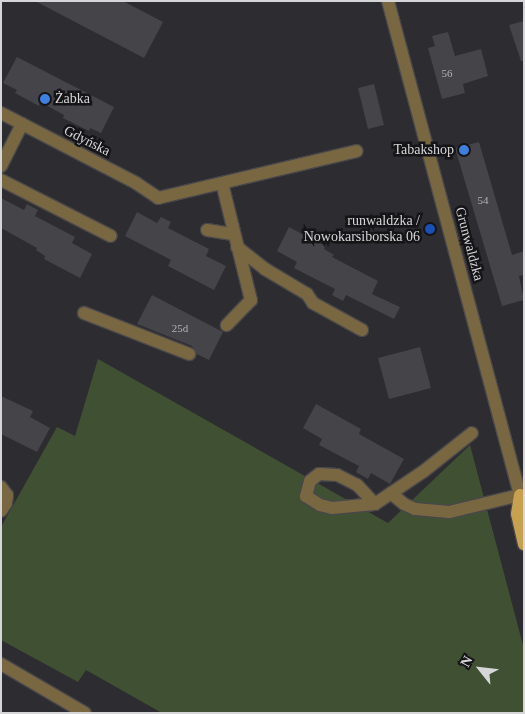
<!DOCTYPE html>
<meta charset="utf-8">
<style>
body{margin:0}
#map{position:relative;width:525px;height:714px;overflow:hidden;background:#2d2c30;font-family:"Times New Roman",serif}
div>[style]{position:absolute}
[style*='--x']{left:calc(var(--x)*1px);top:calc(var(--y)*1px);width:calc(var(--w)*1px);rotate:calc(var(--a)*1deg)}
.green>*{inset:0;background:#3f5132}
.building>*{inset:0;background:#454449}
.roads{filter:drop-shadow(1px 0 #48474b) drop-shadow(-1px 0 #48474b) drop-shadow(0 1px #48474b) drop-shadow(0 -1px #48474b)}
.minor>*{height:12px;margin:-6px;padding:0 6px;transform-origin:6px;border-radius:6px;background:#796742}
.major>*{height:12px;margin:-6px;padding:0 6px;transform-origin:6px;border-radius:6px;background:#c5a150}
.dots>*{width:14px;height:14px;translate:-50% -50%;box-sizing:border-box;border:2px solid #151417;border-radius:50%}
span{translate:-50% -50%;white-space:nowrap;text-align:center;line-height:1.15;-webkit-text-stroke:5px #151417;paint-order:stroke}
.number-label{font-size:11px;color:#b2b2b5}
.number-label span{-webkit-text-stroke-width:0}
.poi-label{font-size:14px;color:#d6d6d9}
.left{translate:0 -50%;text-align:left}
.right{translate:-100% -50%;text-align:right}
.street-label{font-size:14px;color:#d6d6d9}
.frame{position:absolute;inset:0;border:2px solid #d6d6d9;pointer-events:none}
.north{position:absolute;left:455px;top:644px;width:50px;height:50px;-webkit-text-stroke:4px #151417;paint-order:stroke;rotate:299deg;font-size:14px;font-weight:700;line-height:20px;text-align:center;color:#d6d6d9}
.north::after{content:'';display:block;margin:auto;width:18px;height:22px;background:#d6d6d9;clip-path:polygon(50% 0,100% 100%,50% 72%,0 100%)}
</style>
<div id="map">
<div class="green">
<div style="clip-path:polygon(98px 359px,388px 523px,470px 445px,524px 649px,524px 713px,162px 713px,86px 670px,78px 682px,1px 640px,1px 527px,57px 427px,75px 436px)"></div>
</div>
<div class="building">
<div style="clip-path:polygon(35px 1px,123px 1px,163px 22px,144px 58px)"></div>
<div style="clip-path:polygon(524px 21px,524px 61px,521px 61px,509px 25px)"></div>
<div style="clip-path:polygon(448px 32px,455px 56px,481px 49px,488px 76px,463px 84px,465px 93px,442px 99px,428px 48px,435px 46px,432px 36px)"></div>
<div style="clip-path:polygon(17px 57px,114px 107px,101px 133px,90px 128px,89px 131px,63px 118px,64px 115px,40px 102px,39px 106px,15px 93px,17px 90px,3px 83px)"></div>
<div style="clip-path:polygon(374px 84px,384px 125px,368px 129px,358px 88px)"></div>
<div style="clip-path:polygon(479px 142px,512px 255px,524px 251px,524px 275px,519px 276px,524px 300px,502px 306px,455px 148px)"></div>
<div style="clip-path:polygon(1px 198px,24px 210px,27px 204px,38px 210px,35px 216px,75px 237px,72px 243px,92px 254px,80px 278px,44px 259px,45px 256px,36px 250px,37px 248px,1px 228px)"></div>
<div style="clip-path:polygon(137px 212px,157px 223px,161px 217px,171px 222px,168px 228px,209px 249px,206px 256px,226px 266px,214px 290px,168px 266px,171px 260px,125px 236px)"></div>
<div style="clip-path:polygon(289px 227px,325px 246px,324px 249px,334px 255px,332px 257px,378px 281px,372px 294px,400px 307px,394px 319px,346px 295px,343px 301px,332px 295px,335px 289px,294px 268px,297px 262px,277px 251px)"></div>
<div style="clip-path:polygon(152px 295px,223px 332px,209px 360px,197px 354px,192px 346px,137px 324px)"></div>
<div style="clip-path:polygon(420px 347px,431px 388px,389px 399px,378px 358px)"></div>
<div style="clip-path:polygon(1px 396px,33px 411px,30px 417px,50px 428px,37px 452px,1px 434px)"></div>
<div style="clip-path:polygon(316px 404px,361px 429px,359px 434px,404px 459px,390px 484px,371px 473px,368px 479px,356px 472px,359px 466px,319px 445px,322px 439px,303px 428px)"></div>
</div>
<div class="roads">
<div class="minor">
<div style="--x:388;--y:1;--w:511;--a:75.04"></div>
<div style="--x:520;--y:495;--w:73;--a:166.5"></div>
<div style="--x:449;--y:512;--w:34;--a:-175"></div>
<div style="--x:415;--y:509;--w:12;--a:-156"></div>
<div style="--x:404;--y:504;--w:17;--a:-140"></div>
<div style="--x:1;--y:113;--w:152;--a:27.4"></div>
<div style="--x:136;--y:183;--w:27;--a:34"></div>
<div style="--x:158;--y:198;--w:204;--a:-13.3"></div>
<div style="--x:1;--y:166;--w:47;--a:-63.4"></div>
<div style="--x:1;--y:180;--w:123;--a:27"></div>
<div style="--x:222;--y:183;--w:121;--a:76.1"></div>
<div style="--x:251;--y:300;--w:35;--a:134"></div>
<div style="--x:207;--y:230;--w:26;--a:9"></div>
<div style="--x:237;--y:247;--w:36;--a:38"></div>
<div style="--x:265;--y:269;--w:49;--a:30.8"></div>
<div style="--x:307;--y:294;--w:11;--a:56"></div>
<div style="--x:313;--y:303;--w:56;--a:28.9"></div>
<div style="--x:84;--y:313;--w:113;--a:21.3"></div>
<div style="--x:1;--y:487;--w:10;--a:53"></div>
<div style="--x:7;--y:495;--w:8;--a:97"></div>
<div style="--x:6;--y:503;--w:9;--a:122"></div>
<div style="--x:375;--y:504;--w:26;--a:-133"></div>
<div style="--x:357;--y:485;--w:22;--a:-153"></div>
<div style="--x:337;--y:475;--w:18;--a:-177"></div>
<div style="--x:319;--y:474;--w:11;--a:142"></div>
<div style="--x:310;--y:481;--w:16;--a:105"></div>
<div style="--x:306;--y:496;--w:17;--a:33"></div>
<div style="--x:320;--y:505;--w:12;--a:14"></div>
<div style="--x:332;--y:508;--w:43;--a:-5.3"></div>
<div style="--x:375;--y:504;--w:59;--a:-34"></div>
<div style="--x:424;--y:471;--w:61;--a:-38.4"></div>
<div style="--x:1;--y:664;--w:97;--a:30.3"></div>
</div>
<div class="major">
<div style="--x:520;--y:495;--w:19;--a:99"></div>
<div style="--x:517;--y:514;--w:31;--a:77"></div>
</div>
</div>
<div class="dots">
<div style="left:45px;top:99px;background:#3f7fe0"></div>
<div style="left:464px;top:150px;background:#3f7fe0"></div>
<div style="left:430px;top:229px;background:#1a4fb4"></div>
</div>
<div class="number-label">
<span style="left:447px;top:73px">56</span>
<span style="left:483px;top:200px">54</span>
<span style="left:180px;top:328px">25d</span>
</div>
<div class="poi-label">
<span class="left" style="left:55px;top:99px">Żabka</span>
<span class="right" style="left:454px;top:150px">Tabakshop</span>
<span class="right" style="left:420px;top:229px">runwaldzka /<br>Nowokarsiborska 06</span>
</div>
<div class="street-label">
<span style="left:87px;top:141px;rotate:27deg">Gdyńska</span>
<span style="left:469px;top:244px;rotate:75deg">Grunwaldzka</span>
</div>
<div class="frame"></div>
<div class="north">N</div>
</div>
